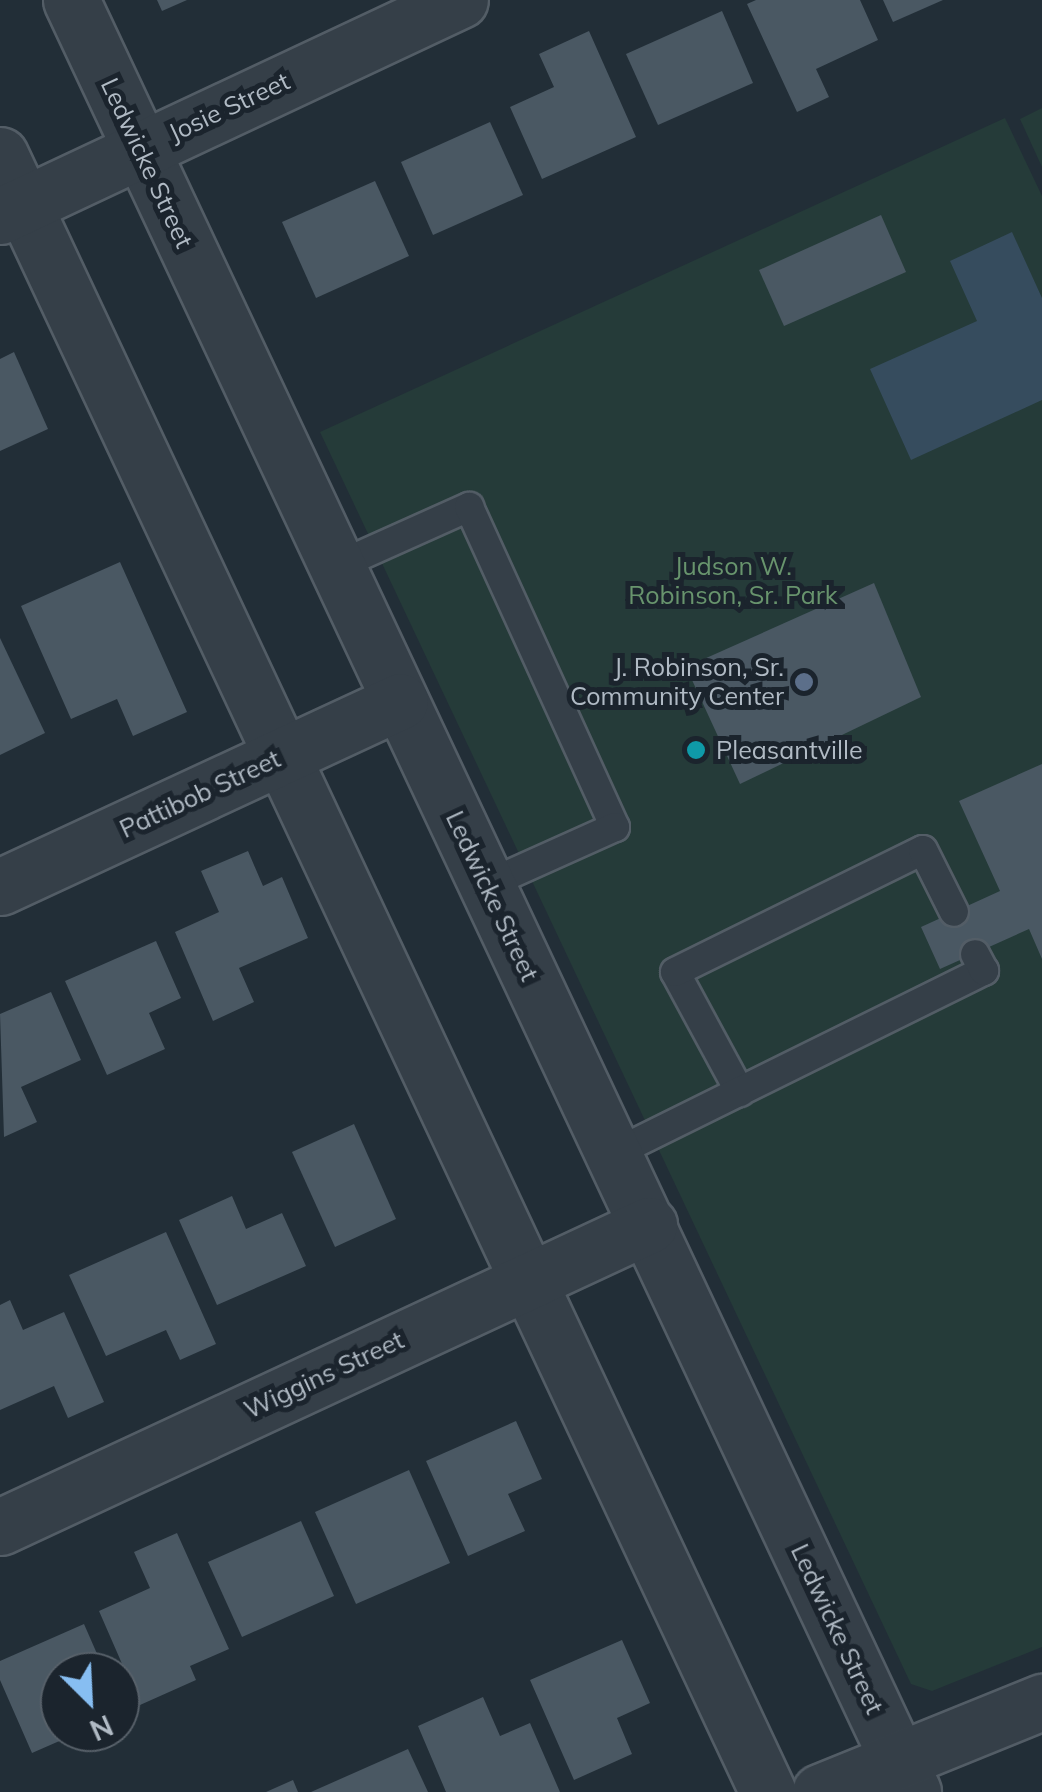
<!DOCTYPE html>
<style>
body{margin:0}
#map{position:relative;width:1042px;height:1792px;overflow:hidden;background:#222e37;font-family:Mulish,sans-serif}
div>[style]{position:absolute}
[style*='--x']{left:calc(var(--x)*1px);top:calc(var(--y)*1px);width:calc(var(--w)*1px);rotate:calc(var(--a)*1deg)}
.green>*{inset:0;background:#253b39}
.water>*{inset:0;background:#364c5e}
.building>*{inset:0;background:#4a5863}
.roads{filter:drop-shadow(2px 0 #535d66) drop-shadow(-2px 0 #535d66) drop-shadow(0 2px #535d66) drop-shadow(0 -2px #535d66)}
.service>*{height:28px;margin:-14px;padding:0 14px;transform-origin:14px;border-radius:14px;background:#353f48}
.minor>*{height:55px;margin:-27.5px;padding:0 27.5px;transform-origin:27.5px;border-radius:27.5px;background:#353f48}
.dots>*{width:28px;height:28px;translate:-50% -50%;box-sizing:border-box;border:5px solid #1b242d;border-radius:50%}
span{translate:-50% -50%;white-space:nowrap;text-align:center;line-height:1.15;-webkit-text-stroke:10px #1b242d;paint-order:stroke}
.street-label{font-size:25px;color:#b0bac4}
.park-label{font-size:25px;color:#68946d}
.poi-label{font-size:25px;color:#b0bac4}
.right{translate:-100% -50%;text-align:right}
.left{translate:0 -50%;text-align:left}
.north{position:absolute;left:40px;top:1652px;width:100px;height:100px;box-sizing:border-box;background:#1b242d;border:2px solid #576069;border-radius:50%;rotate:156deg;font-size:28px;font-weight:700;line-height:40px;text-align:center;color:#b0bac4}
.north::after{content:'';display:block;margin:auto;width:35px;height:45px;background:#87bef2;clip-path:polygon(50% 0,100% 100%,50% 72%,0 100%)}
</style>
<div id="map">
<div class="green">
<div style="clip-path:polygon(1042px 108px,1042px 167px,1020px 119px)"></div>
<div style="clip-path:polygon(1005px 118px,1042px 196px,1042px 1647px,932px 1691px,911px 1684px,320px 432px)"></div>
</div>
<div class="water">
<div style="clip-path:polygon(1012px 232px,1042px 298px,1042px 400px,911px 460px,870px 369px,977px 321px,950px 261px)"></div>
</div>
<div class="building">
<div style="clip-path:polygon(157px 0,187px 0,162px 11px)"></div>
<div style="clip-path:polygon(756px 0,860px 0,878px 40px,816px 69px,829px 97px,797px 112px,747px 4px)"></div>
<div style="clip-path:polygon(883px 0,943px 0,893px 22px)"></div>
<div style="clip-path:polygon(722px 11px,753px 83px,658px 125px,626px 54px)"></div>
<div style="clip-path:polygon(589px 31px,636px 137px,542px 179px,510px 107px,554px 87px,539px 54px)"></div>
<div style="clip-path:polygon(490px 122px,523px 195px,433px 235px,401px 162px)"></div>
<div style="clip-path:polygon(375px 181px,409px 256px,316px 298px,282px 222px)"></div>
<div style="clip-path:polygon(881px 215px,906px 272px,784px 326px,759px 270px)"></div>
<div style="clip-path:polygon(14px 352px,48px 429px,0 451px,0 359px)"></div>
<div style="clip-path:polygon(120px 562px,187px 712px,133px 736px,117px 699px,71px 719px,21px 606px)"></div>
<div style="clip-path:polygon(874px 583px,921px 697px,740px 784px,686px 667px)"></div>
<div style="clip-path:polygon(0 638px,45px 733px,0 755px)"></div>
<div style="clip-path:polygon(1042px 764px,1042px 959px,1029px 929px,940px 969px,921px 927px,1000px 891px,959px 801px)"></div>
<div style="clip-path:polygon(248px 851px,263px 886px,282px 877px,308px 938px,239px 968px,254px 1002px,213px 1021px,175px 932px,219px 912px,201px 871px)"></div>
<div style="clip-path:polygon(156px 941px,181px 998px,149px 1013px,165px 1049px,107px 1075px,65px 981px)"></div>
<div style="clip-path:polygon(51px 992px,81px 1060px,21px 1087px,37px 1122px,4px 1137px,0 1014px)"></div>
<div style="clip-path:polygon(354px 1124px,396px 1219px,335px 1247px,292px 1152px)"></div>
<div style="clip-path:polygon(232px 1196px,246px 1229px,282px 1213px,306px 1266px,217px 1305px,179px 1220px)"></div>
<div style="clip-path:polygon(166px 1232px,216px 1344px,180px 1360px,166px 1330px,106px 1356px,69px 1275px)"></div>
<div style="clip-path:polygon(10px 1300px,23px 1330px,64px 1312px,104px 1402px,68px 1418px,54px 1386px,0 1410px,0 1305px)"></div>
<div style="clip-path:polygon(516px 1421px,542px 1479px,508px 1494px,525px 1531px,468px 1556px,426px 1461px)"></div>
<div style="clip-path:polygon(409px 1470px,450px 1563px,356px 1604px,315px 1512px)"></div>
<div style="clip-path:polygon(301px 1521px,334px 1596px,242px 1637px,208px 1562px)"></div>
<div style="clip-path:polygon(177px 1533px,229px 1649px,190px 1666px,196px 1680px,140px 1705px,99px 1611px,150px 1588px,134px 1552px)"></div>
<div style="clip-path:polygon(84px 1624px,105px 1672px,60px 1672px,60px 1732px,80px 1732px,32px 1753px,0 1680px,0 1661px)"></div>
<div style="clip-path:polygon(622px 1640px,650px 1703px,617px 1718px,632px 1754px,574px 1780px,530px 1680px)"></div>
<div style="clip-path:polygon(483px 1697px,500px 1736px,530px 1723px,560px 1792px,446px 1792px,418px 1726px)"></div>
<div style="clip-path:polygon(408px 1749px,428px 1792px,311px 1792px)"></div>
<div style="clip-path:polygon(293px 1780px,298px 1792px,266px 1792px)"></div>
</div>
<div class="roads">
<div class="service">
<div style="--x:337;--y:566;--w:145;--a:-24.1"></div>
<div style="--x:469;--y:507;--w:352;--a:65.5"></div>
<div style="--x:615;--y:827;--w:141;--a:155.8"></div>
<div style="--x:740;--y:1092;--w:136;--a:-118.4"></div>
<div style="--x:675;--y:972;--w:276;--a:-26.2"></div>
<div style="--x:923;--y:850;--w:69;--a:63.4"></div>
<div style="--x:613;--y:1154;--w:414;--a:-26.3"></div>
<div style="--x:984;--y:971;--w:19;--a:-118"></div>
</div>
<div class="minor">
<div style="--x:71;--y:0;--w:1980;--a:64.83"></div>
<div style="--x:0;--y:155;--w:1808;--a:64.87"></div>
<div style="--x:0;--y:216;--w:508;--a:-25.15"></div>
<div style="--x:0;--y:887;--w:441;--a:-24.9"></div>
<div style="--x:0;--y:1527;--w:716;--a:-24.95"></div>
<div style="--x:820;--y:1792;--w:240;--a:-22.1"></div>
</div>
</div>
<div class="dots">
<div style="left:804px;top:682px;background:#5c6f8a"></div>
<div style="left:696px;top:750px;background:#0f9aa8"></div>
</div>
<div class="street-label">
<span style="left:229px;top:107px;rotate:-25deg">Josie Street</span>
<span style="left:147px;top:163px;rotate:65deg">Ledwicke Street</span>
<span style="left:200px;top:794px;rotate:-25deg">Pattibob Street</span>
<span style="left:492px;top:896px;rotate:65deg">Ledwicke Street</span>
<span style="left:324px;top:1375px;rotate:-25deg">Wiggins Street</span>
<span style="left:837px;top:1629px;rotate:65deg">Ledwicke Street</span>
</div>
<div class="park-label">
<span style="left:733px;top:581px">Judson W.<br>Robinson, Sr. Park</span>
</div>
<div class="poi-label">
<span class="right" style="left:784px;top:682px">J. Robinson, Sr.<br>Community Center</span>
<span class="left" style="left:716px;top:750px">Pleasantville</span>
</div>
<div class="north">N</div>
</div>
